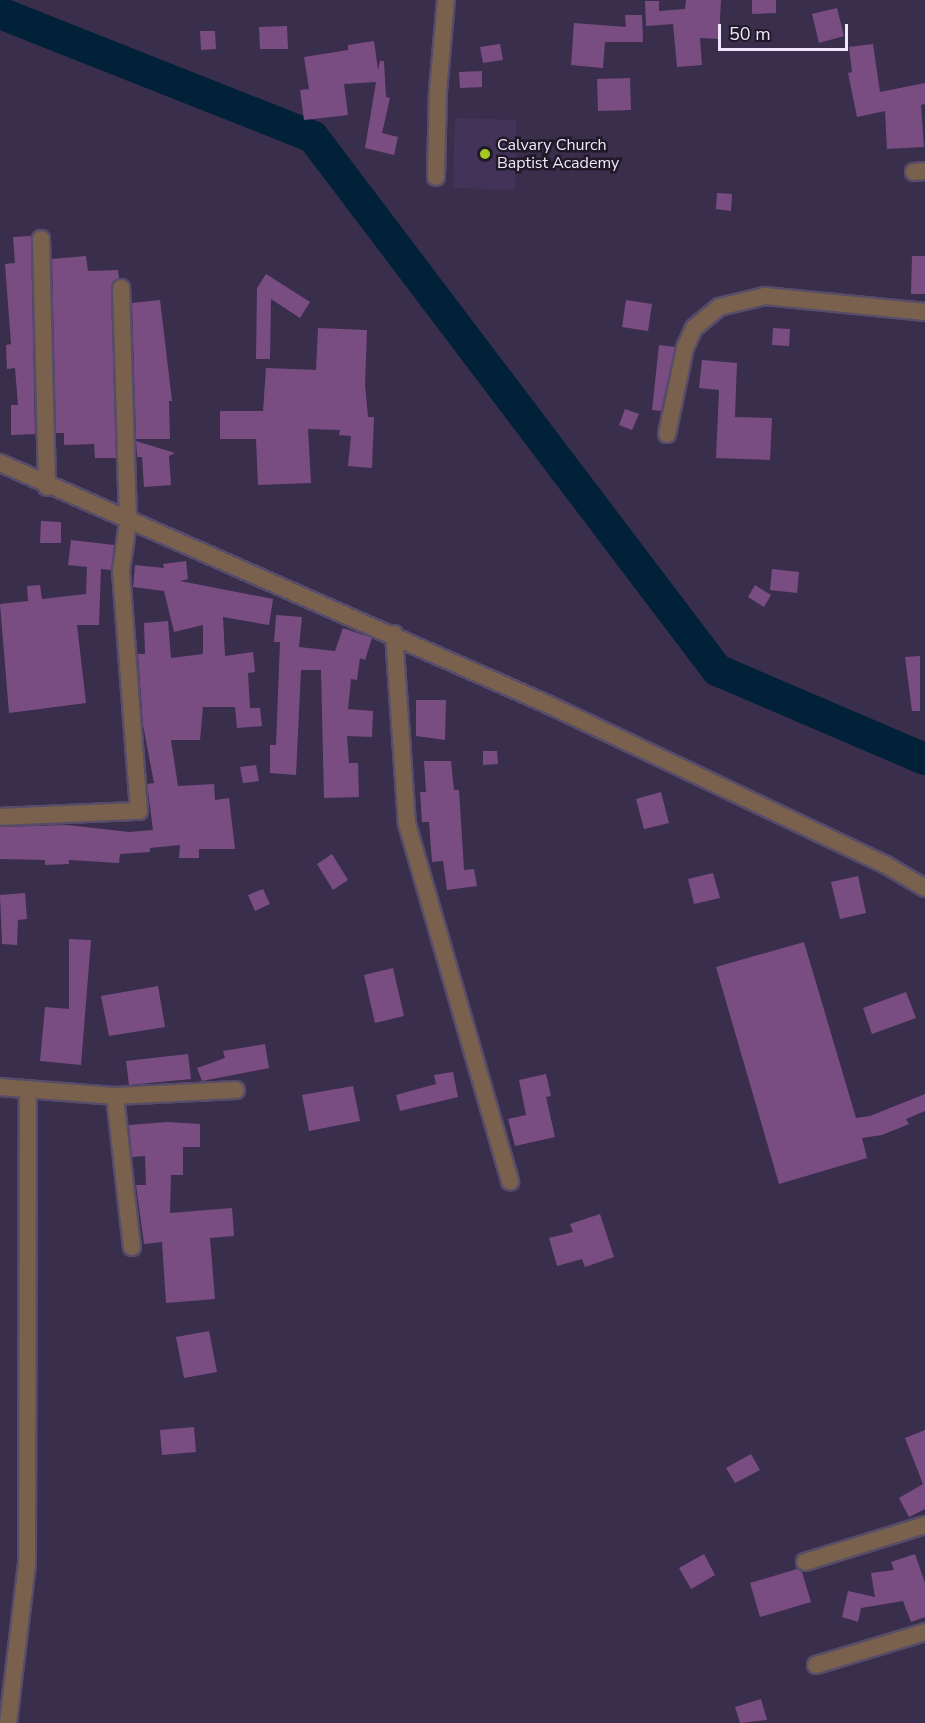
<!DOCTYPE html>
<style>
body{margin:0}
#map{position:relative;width:925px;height:1723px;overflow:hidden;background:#3a2e4d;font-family:"Nunito Sans",sans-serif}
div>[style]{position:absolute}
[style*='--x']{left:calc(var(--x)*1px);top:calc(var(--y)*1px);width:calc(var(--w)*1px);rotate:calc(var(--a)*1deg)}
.built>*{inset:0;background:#433359}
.river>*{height:32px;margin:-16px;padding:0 16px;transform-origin:16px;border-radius:16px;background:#002137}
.building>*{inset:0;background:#7a4d82}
.roads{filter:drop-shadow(2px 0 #574c69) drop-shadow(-2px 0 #574c69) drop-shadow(0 2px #574c69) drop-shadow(0 -2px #574c69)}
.minor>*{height:16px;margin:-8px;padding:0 8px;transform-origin:8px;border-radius:8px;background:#79614d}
.dots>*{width:16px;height:16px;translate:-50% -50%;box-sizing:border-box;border:3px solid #1f1928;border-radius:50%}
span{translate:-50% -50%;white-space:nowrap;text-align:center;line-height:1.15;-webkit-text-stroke:5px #1f1928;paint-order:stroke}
.poi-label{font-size:16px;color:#efe8fc}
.left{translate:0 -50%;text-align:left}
.scale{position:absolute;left:718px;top:24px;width:130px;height:27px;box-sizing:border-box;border:3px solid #efe8fc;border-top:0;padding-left:8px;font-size:18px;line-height:21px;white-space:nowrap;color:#efe8fc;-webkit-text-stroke:4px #1f1928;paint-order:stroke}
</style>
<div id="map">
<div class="built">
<div style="clip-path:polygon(455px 118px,516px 120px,515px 190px,453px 188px)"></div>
</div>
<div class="river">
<div style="--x:0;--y:13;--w:337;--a:21.6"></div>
<div style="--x:313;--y:137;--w:669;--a:52.84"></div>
<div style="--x:717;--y:670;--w:226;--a:23.2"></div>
</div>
<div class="building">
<div style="clip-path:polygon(686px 0,721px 0,719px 39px,700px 38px,702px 65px,677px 67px,673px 24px,646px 26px,645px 1px,659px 1px,659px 11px,685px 9px)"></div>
<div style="clip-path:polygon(752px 0,776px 0,776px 13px,752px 14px)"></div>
<div style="clip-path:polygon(837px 8px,844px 36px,819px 43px,812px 14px)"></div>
<div style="clip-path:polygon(625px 15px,642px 15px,643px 42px,605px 42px,603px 68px,571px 65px,574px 23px,626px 27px)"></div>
<div style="clip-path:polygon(287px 26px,288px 49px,260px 49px,259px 27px)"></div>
<div style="clip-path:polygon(200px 31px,215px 31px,216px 49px,201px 50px)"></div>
<div style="clip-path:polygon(374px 41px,378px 70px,380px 61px,384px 61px,386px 97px,390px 98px,382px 133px,398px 137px,394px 155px,365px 148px,376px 82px,344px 84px,348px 115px,304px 120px,300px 90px,309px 89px,304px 57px,348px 50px,348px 45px)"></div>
<div style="clip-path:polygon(500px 44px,503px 60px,483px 63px,480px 47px)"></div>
<div style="clip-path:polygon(873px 44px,880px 92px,925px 83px,925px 104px,921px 105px,924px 147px,887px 149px,885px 111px,857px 117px,848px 73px,852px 72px,849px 47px)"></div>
<div style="clip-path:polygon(482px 71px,482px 87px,460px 88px,459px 72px)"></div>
<div style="clip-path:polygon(630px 78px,631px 110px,598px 111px,597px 79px)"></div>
<div style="clip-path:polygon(717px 193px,732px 194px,731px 211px,716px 209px)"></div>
<div style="clip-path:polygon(31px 236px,35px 434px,11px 435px,11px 405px,18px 405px,15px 368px,7px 369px,6px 345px,11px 344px,5px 264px,15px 263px,13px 237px)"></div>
<div style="clip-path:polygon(86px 256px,88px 271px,118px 270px,119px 278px,111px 288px,116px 458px,95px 458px,94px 444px,64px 445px,64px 433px,56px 433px,52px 259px)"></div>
<div style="clip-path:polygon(912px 256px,925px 256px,925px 294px,911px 294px)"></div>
<div style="clip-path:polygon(266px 274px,310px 302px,300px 318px,271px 299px,270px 359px,256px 359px,257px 288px)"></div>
<div style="clip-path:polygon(160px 300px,172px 401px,169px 401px,170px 439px,136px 439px,132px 303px)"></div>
<div style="clip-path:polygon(626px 300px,652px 304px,648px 331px,622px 327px)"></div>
<div style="clip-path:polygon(318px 328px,367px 330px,365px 385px,368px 417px,374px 417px,372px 468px,348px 466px,351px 436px,339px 435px,340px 430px,308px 429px,311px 483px,258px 485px,256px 439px,220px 439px,220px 411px,263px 411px,266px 368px,316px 370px)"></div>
<div style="clip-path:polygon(773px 328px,790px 329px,789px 346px,772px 345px)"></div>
<div style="clip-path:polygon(659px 345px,675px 347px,661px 411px,652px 410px)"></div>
<div style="clip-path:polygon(702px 360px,737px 363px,735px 417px,772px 418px,770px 460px,716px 458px,719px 390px,699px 388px)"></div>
<div style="clip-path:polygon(625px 409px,639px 414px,632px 430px,619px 425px)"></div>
<div style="clip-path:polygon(136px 441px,175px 453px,169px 456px,171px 485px,144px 487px,142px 457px,137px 457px)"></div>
<div style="clip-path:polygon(41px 521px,61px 522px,61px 543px,40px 543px)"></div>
<div style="clip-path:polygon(71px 540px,114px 545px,111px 570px,101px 569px,99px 625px,77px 625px,86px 703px,9px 713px,0 604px,28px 601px,27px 586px,40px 585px,42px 599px,86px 594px,87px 567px,68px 565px)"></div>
<div style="clip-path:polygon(186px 561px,188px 579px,180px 581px,273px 599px,269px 625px,223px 617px,225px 656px,253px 652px,255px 672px,248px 673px,250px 708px,260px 708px,262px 726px,237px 728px,235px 707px,203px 707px,200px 740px,171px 740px,178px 786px,214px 784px,215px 800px,229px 798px,235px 849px,199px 849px,199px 858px,179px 858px,180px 845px,150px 848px,150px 852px,120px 854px,119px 863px,69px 860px,69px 864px,45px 865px,45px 860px,0 859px,0 827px,67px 825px,129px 832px,153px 830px,147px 784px,154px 783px,143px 725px,138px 654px,145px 654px,144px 623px,168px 621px,171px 658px,203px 654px,203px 625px,174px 632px,164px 591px,133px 587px,135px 565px,164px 568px,163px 564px)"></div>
<div style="clip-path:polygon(772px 569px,799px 572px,797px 593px,770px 590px)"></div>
<div style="clip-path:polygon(755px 585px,771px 595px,764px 607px,748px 597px)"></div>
<div style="clip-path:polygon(276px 615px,302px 617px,299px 647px,335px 651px,343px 628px,372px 638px,365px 660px,360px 658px,357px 680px,351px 679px,348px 709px,373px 711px,372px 737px,347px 736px,349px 763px,358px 763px,359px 797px,324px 798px,321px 670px,301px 670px,296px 775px,270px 773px,270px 745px,276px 745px,280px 642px,274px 642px)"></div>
<div style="clip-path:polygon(920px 656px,920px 711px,912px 711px,905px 657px)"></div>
<div style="clip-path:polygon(416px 700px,446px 700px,445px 740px,416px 736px)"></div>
<div style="clip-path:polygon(483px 751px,497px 751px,498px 764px,483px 765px)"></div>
<div style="clip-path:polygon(424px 761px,451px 761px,454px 790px,459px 790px,464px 870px,474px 869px,477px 886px,447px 890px,443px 861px,432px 862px,429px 822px,422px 822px,420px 792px,426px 792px)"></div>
<div style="clip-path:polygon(256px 765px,259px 781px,243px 783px,240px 767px)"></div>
<div style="clip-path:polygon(661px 792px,669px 823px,644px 829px,636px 799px)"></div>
<div style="clip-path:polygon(332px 854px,348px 880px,333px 890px,317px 864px)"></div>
<div style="clip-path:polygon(713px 873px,720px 898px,694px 904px,688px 879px)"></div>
<div style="clip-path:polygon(858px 876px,866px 913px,840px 919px,831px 882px)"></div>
<div style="clip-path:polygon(263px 889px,270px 904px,255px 911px,248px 895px)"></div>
<div style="clip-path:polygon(25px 893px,27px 919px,18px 920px,17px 945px,2px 944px,0 895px)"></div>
<div style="clip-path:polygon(69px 939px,91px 940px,81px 1065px,40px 1061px,45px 1007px,69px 1009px)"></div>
<div style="clip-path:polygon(804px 942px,856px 1118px,870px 1116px,925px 1094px,925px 1111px,906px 1119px,909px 1124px,882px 1135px,862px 1138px,867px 1158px,779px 1184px,716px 967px)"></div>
<div style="clip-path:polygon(393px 968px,404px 1016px,375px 1023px,364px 975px)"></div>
<div style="clip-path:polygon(158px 986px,165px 1027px,109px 1036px,101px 996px)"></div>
<div style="clip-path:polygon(906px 992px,916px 1018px,872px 1034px,863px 1008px)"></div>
<div style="clip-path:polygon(265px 1044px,269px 1068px,202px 1081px,197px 1068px,225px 1058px,223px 1051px)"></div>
<div style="clip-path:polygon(188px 1054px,191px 1079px,129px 1085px,126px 1061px)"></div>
<div style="clip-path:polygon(453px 1072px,458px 1097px,400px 1111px,396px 1095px,436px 1084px,434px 1075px)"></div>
<div style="clip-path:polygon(546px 1074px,551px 1096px,546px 1097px,555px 1137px,515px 1146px,508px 1119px,526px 1115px,519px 1080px)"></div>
<div style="clip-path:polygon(353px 1086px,360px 1121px,309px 1131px,302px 1095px)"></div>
<div style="clip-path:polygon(168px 1122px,200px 1124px,200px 1147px,183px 1147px,183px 1175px,171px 1175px,170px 1213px,232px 1208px,234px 1236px,210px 1238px,215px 1299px,166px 1303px,162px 1242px,144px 1244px,136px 1185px,146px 1185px,145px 1156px,132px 1157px,129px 1125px)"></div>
<div style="clip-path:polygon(600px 1214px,614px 1257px,585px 1267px,582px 1259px,557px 1266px,549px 1238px,573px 1232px,570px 1224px)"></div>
<div style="clip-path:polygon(209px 1331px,217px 1372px,184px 1378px,176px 1337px)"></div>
<div style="clip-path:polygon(194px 1427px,196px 1452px,162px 1455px,160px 1430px)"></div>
<div style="clip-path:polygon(925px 1430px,925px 1509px,909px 1517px,899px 1498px,923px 1484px,905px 1438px)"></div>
<div style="clip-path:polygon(751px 1454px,760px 1470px,735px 1483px,726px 1468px)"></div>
<div style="clip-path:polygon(704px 1554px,715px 1575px,691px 1589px,679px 1568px)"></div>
<div style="clip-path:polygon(915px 1554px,925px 1583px,925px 1617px,911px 1622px,903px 1601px,861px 1608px,858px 1622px,842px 1617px,848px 1591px,875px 1597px,871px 1573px,894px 1570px,891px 1562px)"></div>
<div style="clip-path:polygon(797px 1569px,802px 1572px,811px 1602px,760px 1617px,750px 1583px)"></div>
<div style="clip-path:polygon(761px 1699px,767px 1720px,740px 1723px,735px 1707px)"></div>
</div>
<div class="roads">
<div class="minor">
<div style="--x:914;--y:172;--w:11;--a:-5"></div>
<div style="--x:436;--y:177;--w:86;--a:-88.7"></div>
<div style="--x:438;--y:91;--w:91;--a:-85"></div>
<div style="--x:41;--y:239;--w:248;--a:88.6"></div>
<div style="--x:667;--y:434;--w:88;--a:-78.2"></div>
<div style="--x:685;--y:348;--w:22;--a:-66"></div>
<div style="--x:694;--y:328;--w:33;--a:-40"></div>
<div style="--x:719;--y:307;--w:47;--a:-13.4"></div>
<div style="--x:765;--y:296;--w:161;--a:5.7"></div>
<div style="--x:0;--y:463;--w:598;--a:23.78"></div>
<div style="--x:547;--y:704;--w:375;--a:25.4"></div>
<div style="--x:886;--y:865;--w:45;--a:30.5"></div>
<div style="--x:394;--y:634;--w:190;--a:86.1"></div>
<div style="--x:407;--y:824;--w:372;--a:73.9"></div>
<div style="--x:0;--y:817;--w:139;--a:-2.5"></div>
<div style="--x:139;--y:811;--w:241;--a:-94.3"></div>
<div style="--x:121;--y:571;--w:49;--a:-81.9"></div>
<div style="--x:128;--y:522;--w:234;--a:-91.7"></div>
<div style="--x:0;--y:1087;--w:115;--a:4.5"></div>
<div style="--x:115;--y:1096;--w:121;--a:-2.8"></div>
<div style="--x:115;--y:1096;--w:152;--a:83.6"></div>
<div style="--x:805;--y:1562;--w:126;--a:-17.1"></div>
<div style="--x:816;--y:1665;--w:114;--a:-16.8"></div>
<div style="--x:8;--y:1723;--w:161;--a:-83.2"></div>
<div style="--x:27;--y:1563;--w:474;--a:-89.9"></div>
</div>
</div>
<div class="dots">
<div style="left:485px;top:154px;background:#a5c822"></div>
</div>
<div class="poi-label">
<span class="left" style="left:497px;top:154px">Calvary Church<br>Baptist Academy</span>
</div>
<div class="scale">50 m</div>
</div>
